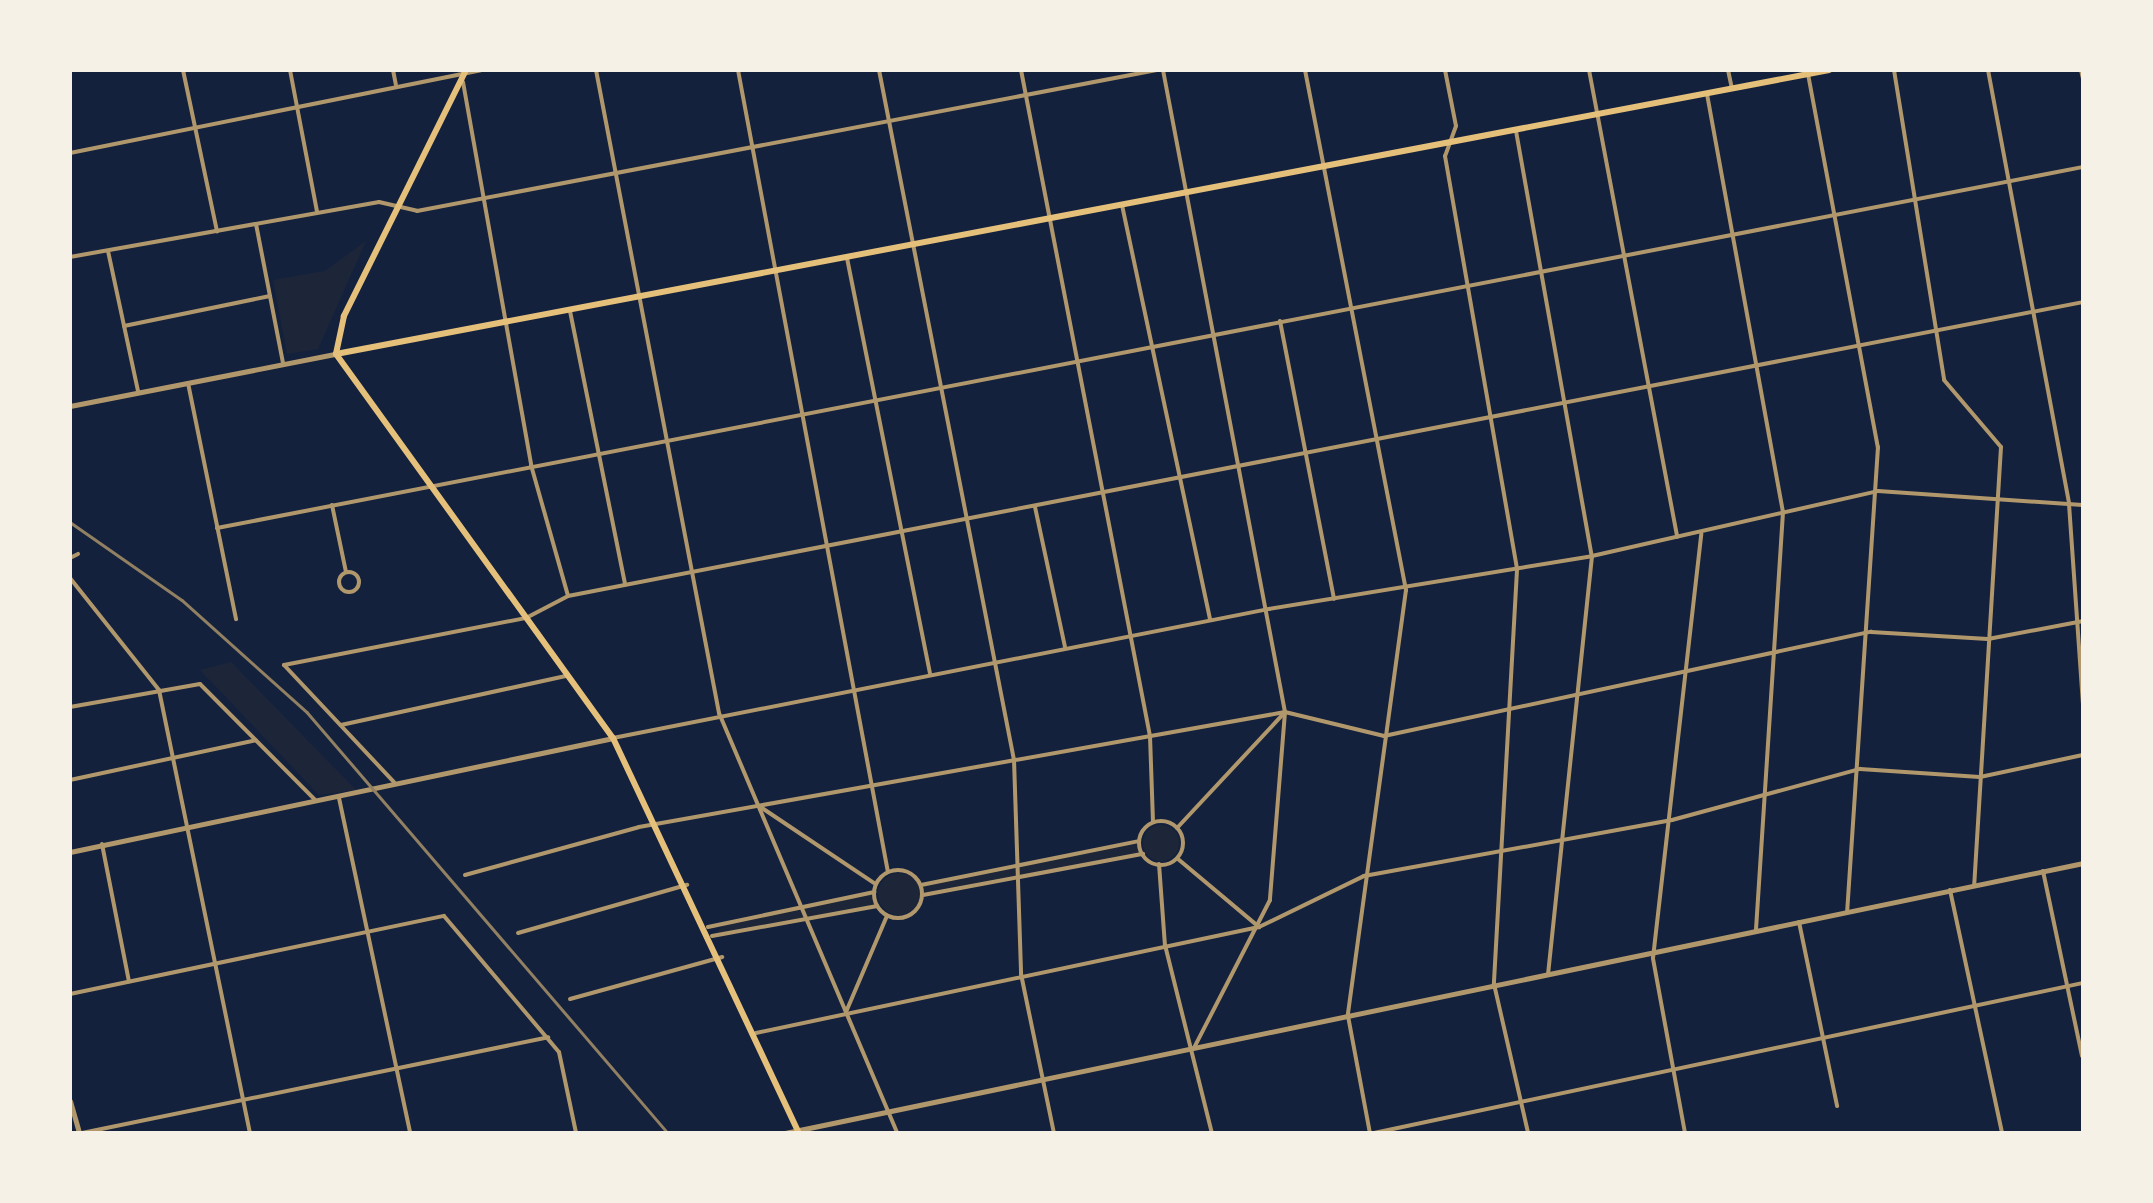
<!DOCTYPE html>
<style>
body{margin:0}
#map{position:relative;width:2153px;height:1203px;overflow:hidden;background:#14213d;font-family:Overpass,sans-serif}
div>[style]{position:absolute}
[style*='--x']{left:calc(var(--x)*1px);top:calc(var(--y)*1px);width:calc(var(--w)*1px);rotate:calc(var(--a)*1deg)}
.green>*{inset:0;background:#1d2539}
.round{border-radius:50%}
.minor>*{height:4px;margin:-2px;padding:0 2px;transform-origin:2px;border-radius:2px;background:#b1986c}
.minor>.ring{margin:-2px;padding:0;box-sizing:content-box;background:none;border:4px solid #b1986c;border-radius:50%}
.tertiary>*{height:5px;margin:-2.5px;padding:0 2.5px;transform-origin:2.5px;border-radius:2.5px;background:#b1986c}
.secondary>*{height:6px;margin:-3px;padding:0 3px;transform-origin:3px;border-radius:3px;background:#e5c07b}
.rail>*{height:2.5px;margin:-1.25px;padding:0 1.25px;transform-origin:1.25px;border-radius:1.25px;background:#918062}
span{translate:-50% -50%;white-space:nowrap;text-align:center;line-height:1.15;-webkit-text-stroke:10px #f6f1e7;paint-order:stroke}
.frame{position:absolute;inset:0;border:72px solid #f6f1e7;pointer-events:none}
</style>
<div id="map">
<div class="green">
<div style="clip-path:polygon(366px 241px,318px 349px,287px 354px,273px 280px,325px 271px)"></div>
<div style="clip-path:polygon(231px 662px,356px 790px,319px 795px,200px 670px)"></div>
<div class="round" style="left:1143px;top:825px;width:36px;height:36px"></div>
<div style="clip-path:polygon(1139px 841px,1143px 854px,923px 895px,921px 885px)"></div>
<div class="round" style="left:878px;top:873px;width:42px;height:42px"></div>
<div style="clip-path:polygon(874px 892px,877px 906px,712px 936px,725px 924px)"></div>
</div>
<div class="minor">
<div style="--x:183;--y:70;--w:165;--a:78.1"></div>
<div style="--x:290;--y:70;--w:145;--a:79.2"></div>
<div style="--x:393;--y:70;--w:15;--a:79"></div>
<div style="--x:596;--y:70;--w:655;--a:79.17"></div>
<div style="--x:719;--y:713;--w:456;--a:67"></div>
<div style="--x:738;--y:70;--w:816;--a:79.41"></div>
<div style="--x:879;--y:70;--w:703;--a:78.93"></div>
<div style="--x:1014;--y:760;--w:214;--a:88.1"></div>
<div style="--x:1021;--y:974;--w:162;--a:78.3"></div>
<div style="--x:1021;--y:70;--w:678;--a:79.04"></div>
<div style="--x:1150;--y:736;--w:86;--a:88"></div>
<div style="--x:1163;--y:70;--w:653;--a:79.24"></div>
<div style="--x:1285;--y:712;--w:189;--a:94.6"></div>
<div style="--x:1270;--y:900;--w:166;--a:117.2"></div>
<div style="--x:1305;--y:70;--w:530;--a:79.01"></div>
<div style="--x:1406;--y:590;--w:430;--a:97.8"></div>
<div style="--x:1348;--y:1016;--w:119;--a:79.4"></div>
<div style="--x:1445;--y:70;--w:57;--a:78.9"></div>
<div style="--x:1456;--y:126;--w:32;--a:110"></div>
<div style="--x:1445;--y:156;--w:420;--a:80.1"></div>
<div style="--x:1517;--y:570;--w:415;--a:93.2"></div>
<div style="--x:1494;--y:984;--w:153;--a:77.1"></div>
<div style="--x:1589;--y:70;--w:475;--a:79.3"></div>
<div style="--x:1728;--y:70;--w:19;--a:78"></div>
<div style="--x:1894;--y:70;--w:314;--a:80.8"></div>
<div style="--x:1944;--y:380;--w:88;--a:49.6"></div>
<div style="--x:2001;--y:447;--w:439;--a:93.5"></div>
<div style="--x:1988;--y:70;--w:441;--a:79.4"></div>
<div style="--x:2069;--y:504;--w:200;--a:86"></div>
<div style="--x:2081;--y:70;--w:9;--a:77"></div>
<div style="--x:1808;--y:74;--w:380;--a:79.4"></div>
<div style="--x:1878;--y:447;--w:466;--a:93.8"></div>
<div style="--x:463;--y:82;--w:389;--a:79.9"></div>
<div style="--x:531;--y:465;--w:136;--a:74.2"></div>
<div style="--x:1707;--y:94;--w:425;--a:79.7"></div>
<div style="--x:1783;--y:512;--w:420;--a:93.7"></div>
<div style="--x:1516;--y:131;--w:432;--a:79.9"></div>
<div style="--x:1592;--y:556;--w:420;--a:96"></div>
<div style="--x:70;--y:153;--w:419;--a:-11.4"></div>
<div style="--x:1122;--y:205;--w:424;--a:78"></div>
<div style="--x:256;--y:224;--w:142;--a:79"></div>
<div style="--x:108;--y:251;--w:143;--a:77.9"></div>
<div style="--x:70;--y:257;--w:314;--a:-10.1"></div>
<div style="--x:379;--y:202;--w:39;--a:13"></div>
<div style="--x:417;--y:211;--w:753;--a:-10.79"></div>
<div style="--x:847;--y:258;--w:423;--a:78.7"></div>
<div style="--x:570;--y:311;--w:279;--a:78.6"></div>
<div style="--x:1280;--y:321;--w:283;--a:79"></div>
<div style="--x:124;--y:326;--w:149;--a:-11.6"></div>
<div style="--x:188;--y:383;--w:241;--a:78.5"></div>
<div style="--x:332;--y:505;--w:68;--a:78.2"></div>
<div style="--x:1035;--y:507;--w:143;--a:77.9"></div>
<div style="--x:217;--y:528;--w:1901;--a:-10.95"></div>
<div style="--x:70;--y:558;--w:9;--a:-27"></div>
<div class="ring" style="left:339px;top:572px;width:16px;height:16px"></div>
<div style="--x:70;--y:578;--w:143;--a:51.5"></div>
<div style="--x:159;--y:690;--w:452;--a:78.4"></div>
<div style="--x:284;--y:665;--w:247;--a:-11"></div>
<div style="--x:526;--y:618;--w:47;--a:-27.6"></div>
<div style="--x:568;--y:596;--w:1543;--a:-10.98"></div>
<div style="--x:284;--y:665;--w:161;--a:46.8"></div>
<div style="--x:70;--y:707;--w:132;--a:-10"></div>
<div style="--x:200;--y:684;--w:163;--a:45.2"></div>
<div style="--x:341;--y:725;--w:230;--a:-12.3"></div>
<div style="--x:613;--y:738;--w:669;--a:-11.13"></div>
<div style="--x:1269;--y:609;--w:327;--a:-9.3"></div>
<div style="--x:1592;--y:556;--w:293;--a:-12.8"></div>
<div style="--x:1878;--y:491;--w:205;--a:3.9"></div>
<div style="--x:70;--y:780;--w:190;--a:-12.1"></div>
<div style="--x:339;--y:798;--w:342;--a:78"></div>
<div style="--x:762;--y:808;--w:135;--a:33.8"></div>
<div class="ring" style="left:1139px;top:821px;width:40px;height:40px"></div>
<div style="--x:1177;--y:828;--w:158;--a:-47"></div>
<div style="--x:102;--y:844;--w:140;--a:78.9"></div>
<div style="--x:1178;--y:859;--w:106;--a:40"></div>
<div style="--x:1159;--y:864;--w:81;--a:85.8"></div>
<div style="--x:1165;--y:945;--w:194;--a:76"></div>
<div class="ring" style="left:874px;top:870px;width:44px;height:44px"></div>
<div style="--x:2043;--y:871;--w:189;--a:78.1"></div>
<div style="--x:465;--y:875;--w:180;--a:-15.4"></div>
<div style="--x:639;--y:827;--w:656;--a:-10.09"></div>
<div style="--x:1285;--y:712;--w:102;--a:13.6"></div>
<div style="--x:1384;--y:736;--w:498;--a:-12.1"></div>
<div style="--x:1871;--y:632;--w:117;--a:3.4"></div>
<div style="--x:1988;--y:639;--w:97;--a:-10.7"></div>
<div style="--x:921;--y:885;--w:222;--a:-11.4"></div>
<div style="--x:1950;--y:890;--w:249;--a:77.9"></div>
<div style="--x:923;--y:895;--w:224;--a:-10.6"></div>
<div style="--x:1799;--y:922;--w:188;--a:78.3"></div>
<div style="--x:708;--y:927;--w:170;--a:-11.9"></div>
<div style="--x:518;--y:933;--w:176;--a:-15.9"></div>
<div style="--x:712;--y:936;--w:168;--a:-10.3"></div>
<div style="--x:70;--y:994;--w:382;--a:-11.8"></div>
<div style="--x:444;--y:916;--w:178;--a:49.8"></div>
<div style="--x:559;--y:1052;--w:83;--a:78.1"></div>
<div style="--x:570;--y:999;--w:158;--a:-15.4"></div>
<div style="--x:846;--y:1012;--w:104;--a:-66.9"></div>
<div style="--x:756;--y:1033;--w:514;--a:-11.9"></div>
<div style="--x:1259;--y:927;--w:117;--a:-25.9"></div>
<div style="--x:1364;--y:876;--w:313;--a:-10.3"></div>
<div style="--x:1672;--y:820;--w:195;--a:-15.2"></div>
<div style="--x:1860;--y:769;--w:120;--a:3.8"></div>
<div style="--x:1980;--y:777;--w:105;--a:-12.1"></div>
<div style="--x:82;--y:1133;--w:476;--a:-11.6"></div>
<div style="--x:1374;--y:1133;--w:725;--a:-11.95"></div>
<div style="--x:1685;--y:1133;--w:178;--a:-100.4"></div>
<div style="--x:1653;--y:958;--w:427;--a:-83.5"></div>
</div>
<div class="tertiary">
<div style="--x:70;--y:406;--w:271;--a:-11.1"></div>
<div style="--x:70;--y:852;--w:555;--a:-11.86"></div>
<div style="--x:70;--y:1101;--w:33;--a:74"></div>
<div style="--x:785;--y:1133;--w:1326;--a:-11.75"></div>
</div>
<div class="secondary">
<div style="--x:466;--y:70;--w:275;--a:116.4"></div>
<div style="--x:344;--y:316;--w:39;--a:102"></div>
<div style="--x:336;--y:354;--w:473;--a:54.2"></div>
<div style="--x:613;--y:738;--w:437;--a:64.8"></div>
<div style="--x:336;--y:354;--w:1520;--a:-10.77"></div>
</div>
<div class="rail">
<div style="--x:70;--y:522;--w:136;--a:34.9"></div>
<div style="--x:182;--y:600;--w:168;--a:41.9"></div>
<div style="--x:307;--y:712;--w:555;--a:49.39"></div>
</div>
<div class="frame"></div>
</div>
